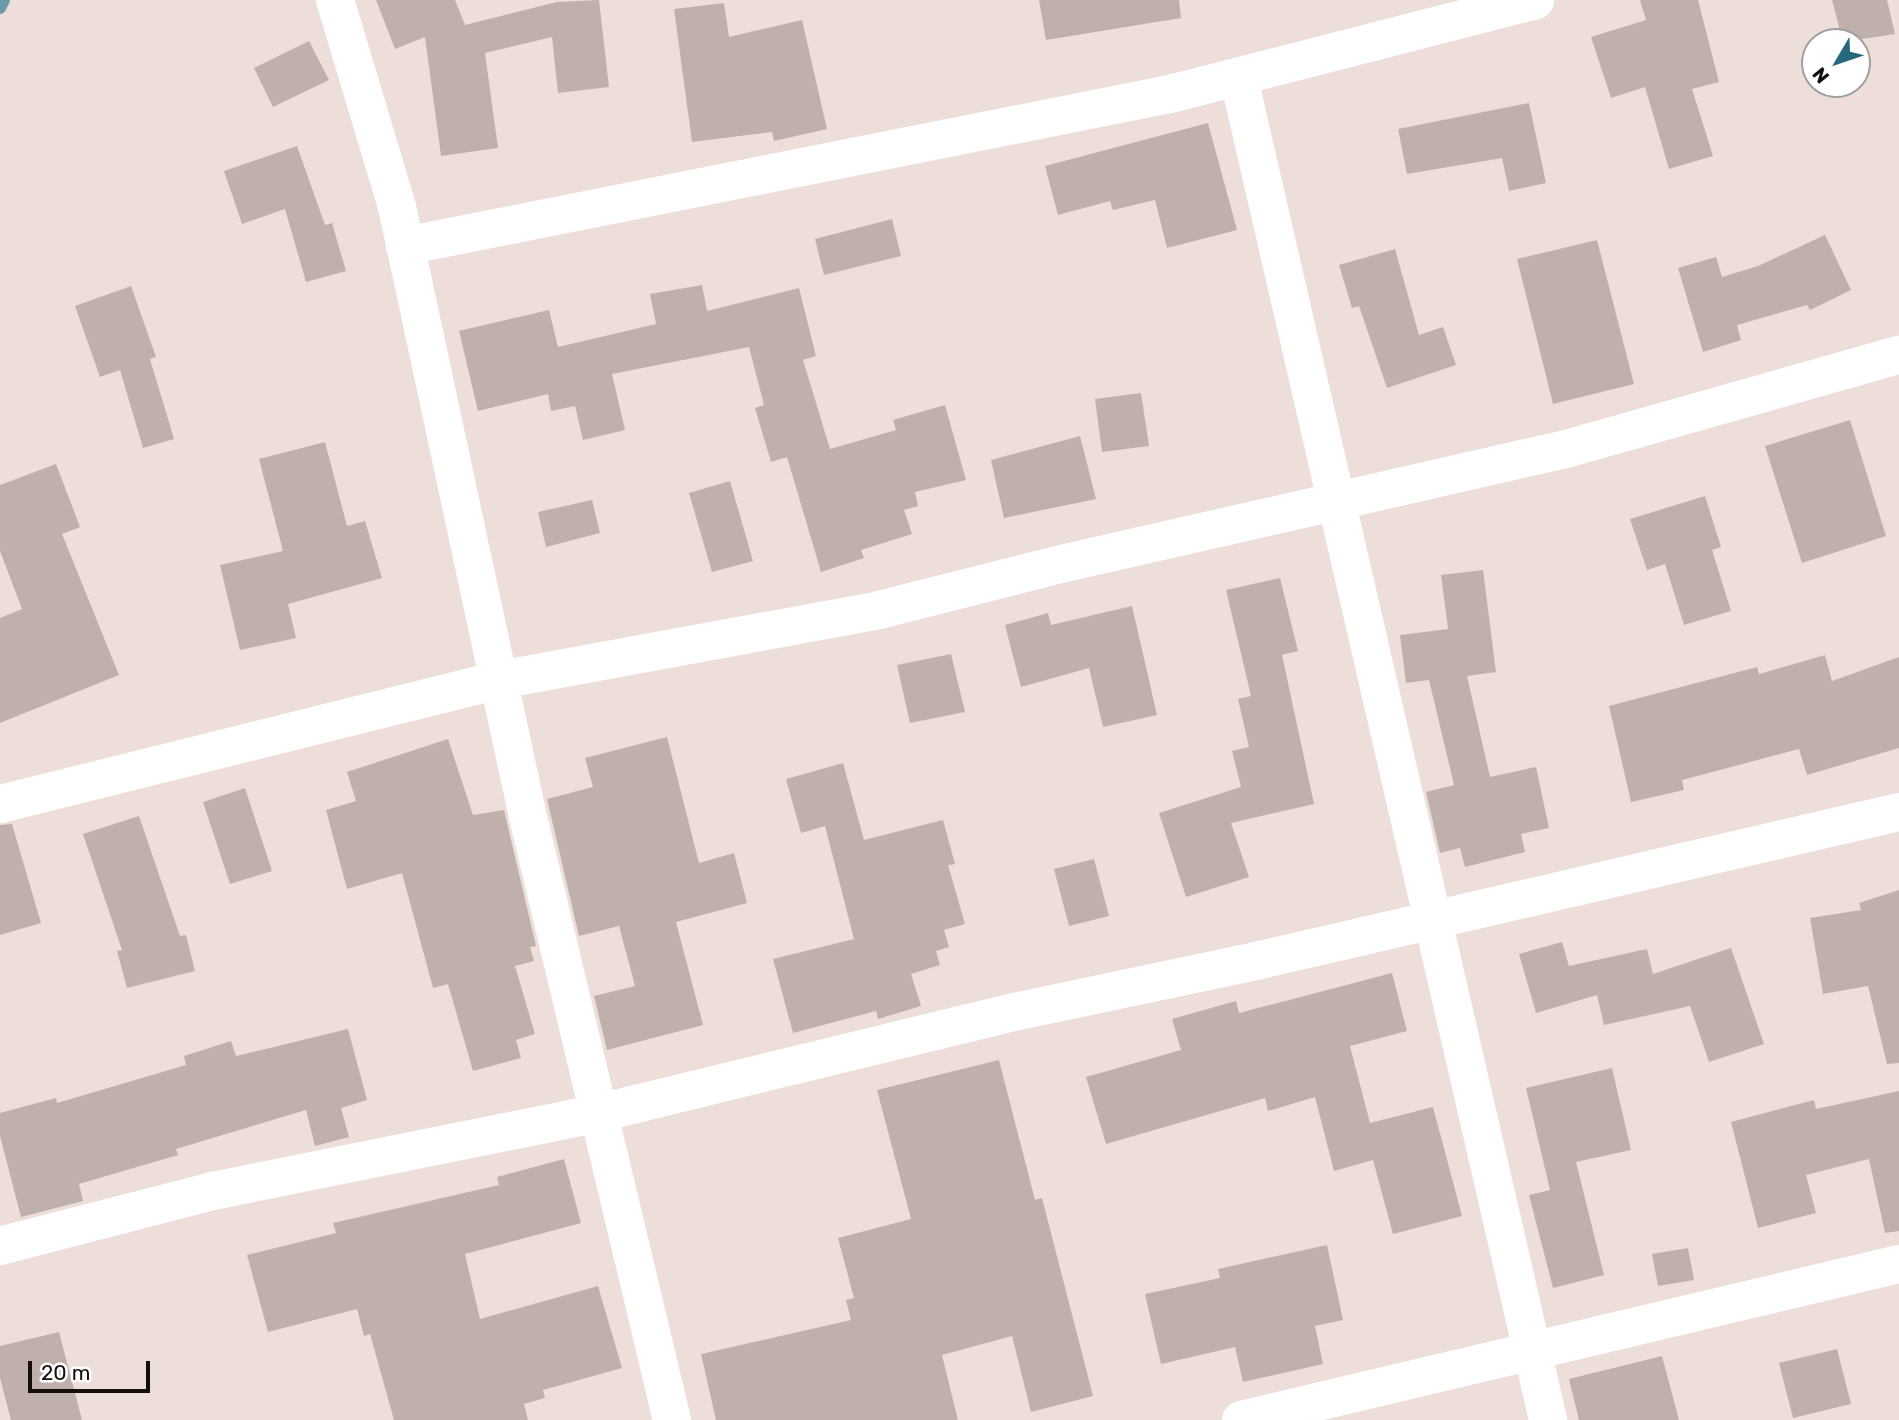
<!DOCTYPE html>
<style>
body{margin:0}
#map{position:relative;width:1899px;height:1420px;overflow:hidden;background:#eeded9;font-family:Rubik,sans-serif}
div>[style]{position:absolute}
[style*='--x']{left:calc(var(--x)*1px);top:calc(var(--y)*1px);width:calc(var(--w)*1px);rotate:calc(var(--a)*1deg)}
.stream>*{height:12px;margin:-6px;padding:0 6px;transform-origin:6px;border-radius:6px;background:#6c9baa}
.building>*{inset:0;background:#c0b0ac}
.minor>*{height:38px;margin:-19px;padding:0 19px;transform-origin:19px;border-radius:19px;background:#fff}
span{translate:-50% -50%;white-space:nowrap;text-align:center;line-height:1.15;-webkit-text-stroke:7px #fff;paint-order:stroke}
.north{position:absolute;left:1801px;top:28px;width:70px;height:70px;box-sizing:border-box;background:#fff;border:2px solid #a19f9e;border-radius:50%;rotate:231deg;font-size:19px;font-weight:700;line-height:28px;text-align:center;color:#140f0d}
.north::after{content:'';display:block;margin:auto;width:24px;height:32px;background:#27697c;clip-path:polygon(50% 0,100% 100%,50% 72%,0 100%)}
.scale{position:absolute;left:28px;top:1361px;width:122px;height:32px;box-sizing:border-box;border:4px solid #140f0d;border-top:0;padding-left:9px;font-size:21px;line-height:24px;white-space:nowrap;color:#140f0d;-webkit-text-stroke:5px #fff;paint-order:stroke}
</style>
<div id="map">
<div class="stream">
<div style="--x:0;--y:8;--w:9;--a:-63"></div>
</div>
<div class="building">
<div style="clip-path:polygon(376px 0,455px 0,465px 25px,557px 2px,599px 0,609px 87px,558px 93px,552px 37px,485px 53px,498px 148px,441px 156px,425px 37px,395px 49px)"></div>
<div style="clip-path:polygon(1039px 0,1179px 0,1181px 18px,1046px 40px)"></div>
<div style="clip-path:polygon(1640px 0,1698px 0,1719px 82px,1692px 89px,1713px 156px,1669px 169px,1645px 87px,1611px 98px,1591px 37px,1646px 20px)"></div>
<div style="clip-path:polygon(1832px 0,1887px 0,1895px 34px,1843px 42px)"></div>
<div style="clip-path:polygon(724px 3px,729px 37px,802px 20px,827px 129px,774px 141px,772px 132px,692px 142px,674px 9px)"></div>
<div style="clip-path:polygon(309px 41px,329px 80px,273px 107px,254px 68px)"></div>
<div style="clip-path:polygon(1529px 103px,1546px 183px,1509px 191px,1502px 158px,1407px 174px,1398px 129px)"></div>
<div style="clip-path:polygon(1208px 123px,1237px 230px,1167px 248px,1155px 200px,1113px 210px,1110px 201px,1058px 215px,1045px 166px)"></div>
<div style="clip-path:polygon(297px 146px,325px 225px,332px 223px,346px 271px,306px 282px,285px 209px,242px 224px,224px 171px)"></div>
<div style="clip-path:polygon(892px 219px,901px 256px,824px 275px,815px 239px)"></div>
<div style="clip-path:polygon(1825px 235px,1851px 290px,1810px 310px,1807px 305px,1737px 325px,1741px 340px,1703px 352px,1678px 268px,1716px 257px,1722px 277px,1758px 266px)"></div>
<div style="clip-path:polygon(1597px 240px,1634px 384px,1553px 404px,1517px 259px)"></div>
<div style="clip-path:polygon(1395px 249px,1419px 335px,1443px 327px,1456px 365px,1387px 388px,1359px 306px,1352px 308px,1339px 265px)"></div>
<div style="clip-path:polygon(702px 285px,707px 311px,799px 288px,816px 356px,803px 360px,830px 449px,896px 430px,893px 420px,945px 405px,966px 480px,915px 492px,918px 506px,904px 510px,912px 534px,861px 550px,864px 558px,821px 572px,787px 457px,771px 462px,755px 408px,764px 405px,749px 347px,612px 374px,625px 430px,583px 440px,575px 406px,551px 411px,548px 394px,478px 411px,459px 331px,549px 310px,558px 347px,656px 324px,650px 294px)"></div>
<div style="clip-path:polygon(131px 286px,156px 357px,150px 359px,174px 439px,143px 448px,120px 370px,100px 377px,75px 306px)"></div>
<div style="clip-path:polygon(1141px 393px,1149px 446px,1102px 452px,1095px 399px)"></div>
<div style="clip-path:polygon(1850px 420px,1886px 536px,1802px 563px,1765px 446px)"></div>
<div style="clip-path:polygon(1080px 436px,1096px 499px,1004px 518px,991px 460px)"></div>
<div style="clip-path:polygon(325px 442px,347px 526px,365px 521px,382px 578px,288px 604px,296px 638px,240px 650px,220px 565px,283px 551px,259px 459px)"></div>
<div style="clip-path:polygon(56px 464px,80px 527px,62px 534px,119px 675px,0 723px,0 618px,22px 609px,0 551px,0 485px)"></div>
<div style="clip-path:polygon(730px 481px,753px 561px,712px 572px,689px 493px)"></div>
<div style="clip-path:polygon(1705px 496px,1721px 547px,1712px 550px,1731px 611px,1684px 625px,1665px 564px,1647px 570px,1630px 519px)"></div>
<div style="clip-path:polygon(592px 500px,600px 533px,546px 547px,538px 512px)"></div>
<div style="clip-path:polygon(1483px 570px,1496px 672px,1467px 676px,1490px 777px,1536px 767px,1549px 828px,1521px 834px,1525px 852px,1465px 867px,1460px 848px,1440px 853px,1426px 792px,1454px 785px,1429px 680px,1406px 683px,1400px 635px,1448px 629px,1441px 575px)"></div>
<div style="clip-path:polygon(1280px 578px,1298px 651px,1282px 655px,1314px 804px,1231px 823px,1249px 877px,1186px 897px,1159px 813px,1241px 787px,1232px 751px,1249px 747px,1238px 699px,1251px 696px,1226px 590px)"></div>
<div style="clip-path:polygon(1132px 606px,1157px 715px,1103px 727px,1089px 668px,1021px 687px,1005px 625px,1048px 613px,1051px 625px)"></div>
<div style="clip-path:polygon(951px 654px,965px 712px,910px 723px,897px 665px)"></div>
<div style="clip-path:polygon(1825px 655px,1832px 681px,1899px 657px,1899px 748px,1807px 775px,1799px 749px,1682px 780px,1684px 790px,1631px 802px,1609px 706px,1757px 667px,1759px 674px)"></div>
<div style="clip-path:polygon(667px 737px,699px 863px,734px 853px,747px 903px,676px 922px,703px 1025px,607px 1050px,594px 996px,635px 986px,619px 926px,579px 936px,547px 799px,593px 787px,585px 758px)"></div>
<div style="clip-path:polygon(448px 739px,473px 815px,504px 810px,536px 946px,530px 947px,534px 961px,515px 966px,535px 1034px,516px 1040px,521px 1058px,473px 1071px,448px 984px,433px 988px,402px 873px,347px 889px,326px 810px,356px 801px,347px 772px)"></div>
<div style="clip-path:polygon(843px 763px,864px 840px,943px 820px,955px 864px,948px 865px,965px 924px,944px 930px,949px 947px,936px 951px,940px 965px,911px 974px,921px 1006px,878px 1019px,876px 1011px,793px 1033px,773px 959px,854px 939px,825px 826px,801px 833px,786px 779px)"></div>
<div style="clip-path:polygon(245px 788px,272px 871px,230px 884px,203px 802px)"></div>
<div style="clip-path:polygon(139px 816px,180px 936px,186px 935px,195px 971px,127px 988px,117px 951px,122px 950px,83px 834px)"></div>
<div style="clip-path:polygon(12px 824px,41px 923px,0 935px,0 825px)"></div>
<div style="clip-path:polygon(1094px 859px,1109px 916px,1069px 926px,1054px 869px)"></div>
<div style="clip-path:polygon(1899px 890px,1899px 1063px,1887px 1064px,1868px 986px,1823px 994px,1810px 918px,1861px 910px,1859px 903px)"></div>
<div style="clip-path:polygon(1562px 942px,1569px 966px,1647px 949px,1653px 974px,1731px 948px,1764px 1044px,1709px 1062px,1690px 1006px,1604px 1025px,1597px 995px,1536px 1013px,1519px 954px)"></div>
<div style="clip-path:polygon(1392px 973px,1407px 1031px,1350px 1046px,1370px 1123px,1433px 1107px,1462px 1216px,1393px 1234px,1373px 1160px,1334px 1171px,1315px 1097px,1268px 1111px,1265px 1098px,1106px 1144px,1086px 1077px,1181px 1050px,1172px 1019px,1236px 1001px,1239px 1013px)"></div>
<div style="clip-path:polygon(348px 1029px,367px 1100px,341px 1108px,349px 1137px,315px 1146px,306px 1110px,176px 1149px,178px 1155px,79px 1184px,83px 1201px,21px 1217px,0 1136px,0 1113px,56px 1098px,57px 1103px,186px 1065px,184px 1056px,231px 1041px,236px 1056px)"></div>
<div style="clip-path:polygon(999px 1060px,1035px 1200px,1042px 1198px,1093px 1396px,1031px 1412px,1012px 1336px,942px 1355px,958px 1420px,716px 1420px,701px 1354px,851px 1320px,846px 1300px,854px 1298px,838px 1238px,911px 1219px,877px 1090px)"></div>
<div style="clip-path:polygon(1612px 1068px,1631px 1150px,1576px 1162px,1604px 1275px,1553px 1288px,1529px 1195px,1550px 1190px,1526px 1088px)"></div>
<div style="clip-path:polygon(1899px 1091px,1899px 1231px,1885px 1233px,1869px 1159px,1806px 1175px,1816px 1213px,1758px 1228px,1731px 1122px,1814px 1100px,1816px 1109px)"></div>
<div style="clip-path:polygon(564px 1159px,581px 1223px,465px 1254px,480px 1319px,598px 1286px,622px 1368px,543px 1390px,545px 1398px,524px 1404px,528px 1420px,394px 1420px,370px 1334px,364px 1336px,357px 1309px,268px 1332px,247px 1255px,336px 1233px,333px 1223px,499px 1185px,497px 1177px)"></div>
<div style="clip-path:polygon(1327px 1245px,1343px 1320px,1315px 1326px,1323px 1364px,1243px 1382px,1235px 1347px,1161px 1364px,1145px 1294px,1220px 1278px,1218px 1269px)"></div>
<div style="clip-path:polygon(1688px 1248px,1694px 1280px,1658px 1286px,1652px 1254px)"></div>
<div style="clip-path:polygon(59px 1332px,82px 1420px,11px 1420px,0 1378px,0 1346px)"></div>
<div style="clip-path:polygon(1837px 1349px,1851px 1404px,1793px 1418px,1779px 1363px)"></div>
<div style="clip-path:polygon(1662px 1356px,1679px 1420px,1579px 1420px,1569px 1379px)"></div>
</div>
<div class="minor">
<div style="--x:335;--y:0;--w:216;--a:73.3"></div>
<div style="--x:397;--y:207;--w:624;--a:77.88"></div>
<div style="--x:528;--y:817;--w:620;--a:76.57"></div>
<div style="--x:1239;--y:79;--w:1376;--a:77.02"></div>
<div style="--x:405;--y:246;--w:780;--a:-11.24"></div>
<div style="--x:1170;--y:94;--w:377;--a:-14.4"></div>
<div style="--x:0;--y:804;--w:514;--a:-13.96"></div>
<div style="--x:499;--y:680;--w:386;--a:-10.4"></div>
<div style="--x:879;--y:610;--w:188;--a:-14.2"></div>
<div style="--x:1061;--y:564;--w:518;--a:-12.83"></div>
<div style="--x:1566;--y:449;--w:346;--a:-15.8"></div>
<div style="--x:0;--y:1246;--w:220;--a:-14.5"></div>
<div style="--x:213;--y:1191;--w:394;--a:-11.4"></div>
<div style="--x:599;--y:1113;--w:427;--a:-13.7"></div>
<div style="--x:1014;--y:1012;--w:247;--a:-11.9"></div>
<div style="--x:1256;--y:961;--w:660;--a:-13.05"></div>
<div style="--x:1241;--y:1420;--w:676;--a:-13.34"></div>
</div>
<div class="north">N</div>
<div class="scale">20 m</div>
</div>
